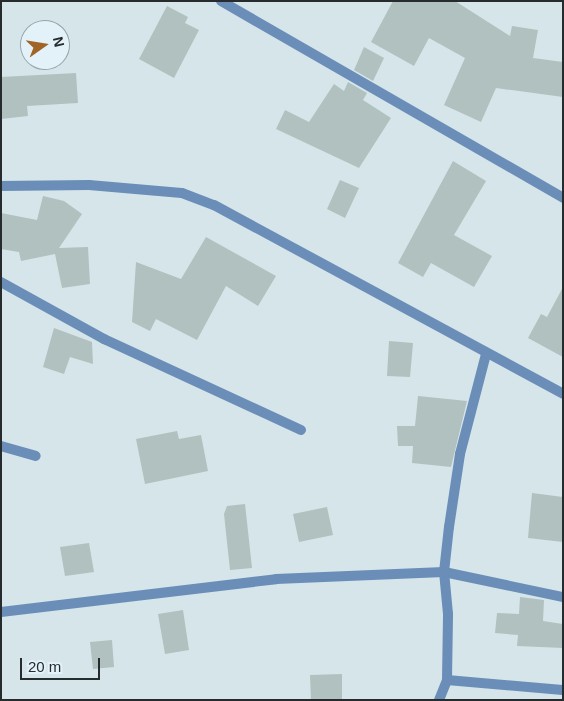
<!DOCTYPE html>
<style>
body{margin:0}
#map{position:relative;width:564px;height:701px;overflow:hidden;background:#d6e5ea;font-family:Arial,sans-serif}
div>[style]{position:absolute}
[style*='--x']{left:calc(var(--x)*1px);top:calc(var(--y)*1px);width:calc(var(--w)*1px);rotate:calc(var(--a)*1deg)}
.building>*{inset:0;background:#b1c1bf}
.minor>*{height:10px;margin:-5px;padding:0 5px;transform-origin:5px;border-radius:5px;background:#6a8eb8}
span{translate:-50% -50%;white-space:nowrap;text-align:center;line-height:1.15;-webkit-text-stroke:4px #e3f2f8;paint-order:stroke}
.frame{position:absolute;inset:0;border:2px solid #262c2e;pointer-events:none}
.north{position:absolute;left:20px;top:20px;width:50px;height:50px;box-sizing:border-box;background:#e3f2f8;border:1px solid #97a3a7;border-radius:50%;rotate:77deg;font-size:14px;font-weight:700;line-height:20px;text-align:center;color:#262c2e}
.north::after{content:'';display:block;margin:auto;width:18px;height:22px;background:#a06426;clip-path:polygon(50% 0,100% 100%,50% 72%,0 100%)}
.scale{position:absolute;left:20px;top:658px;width:80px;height:22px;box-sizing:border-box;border:2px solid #262c2e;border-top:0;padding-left:6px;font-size:15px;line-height:18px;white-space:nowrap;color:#262c2e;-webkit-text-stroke:4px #e3f2f8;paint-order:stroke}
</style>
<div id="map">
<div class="building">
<div style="clip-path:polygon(393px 1px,455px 1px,510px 36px,512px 26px,538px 30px,533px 58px,563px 62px,563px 97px,496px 88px,481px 122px,444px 105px,465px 58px,429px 38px,414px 66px,371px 42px)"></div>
<div style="clip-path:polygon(167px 6px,188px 17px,185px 23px,199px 30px,174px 78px,139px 59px)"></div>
<div style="clip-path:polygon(364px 47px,384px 58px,373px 81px,354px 70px)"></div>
<div style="clip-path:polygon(76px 73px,78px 103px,27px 106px,28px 116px,1px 119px,1px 77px)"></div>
<div style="clip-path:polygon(348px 82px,367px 93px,363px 100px,391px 118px,359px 168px,276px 129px,285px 110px,309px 122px,334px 84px,344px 91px)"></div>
<div style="clip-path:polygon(453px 161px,486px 181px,454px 235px,492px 256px,474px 287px,431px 263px,423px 277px,398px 263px)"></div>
<div style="clip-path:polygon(340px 180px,359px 188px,345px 218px,327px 209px)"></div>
<div style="clip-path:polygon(43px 196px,64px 201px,82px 214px,59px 248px,88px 247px,90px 284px,62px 288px,55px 254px,21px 261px,19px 252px,1px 249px,1px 213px,37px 220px)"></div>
<div style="clip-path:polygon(206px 237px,276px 276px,258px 306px,226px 286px,197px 340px,156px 319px,150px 331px,132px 322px,136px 262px,181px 279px)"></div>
<div style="clip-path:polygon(563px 287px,563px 357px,528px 338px,541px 314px,547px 317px)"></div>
<div style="clip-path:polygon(54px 328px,92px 342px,93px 364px,70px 357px,64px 374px,43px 367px)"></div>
<div style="clip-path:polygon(389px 341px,413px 343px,410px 377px,387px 376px)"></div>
<div style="clip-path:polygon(418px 396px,467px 401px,451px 467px,412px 463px,413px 446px,398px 446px,397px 426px,415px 426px)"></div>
<div style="clip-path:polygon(177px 431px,179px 439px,201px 435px,208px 471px,145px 484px,136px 439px)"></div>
<div style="clip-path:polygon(532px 493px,563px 497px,563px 542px,528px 538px)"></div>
<div style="clip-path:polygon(245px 504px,252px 568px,230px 570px,224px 514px,227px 506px)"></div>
<div style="clip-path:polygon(327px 507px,333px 535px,299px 542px,293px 514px)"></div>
<div style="clip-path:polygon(89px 543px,94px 572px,65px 576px,60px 547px)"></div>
<div style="clip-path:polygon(520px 597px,544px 600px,543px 621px,563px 624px,563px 648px,517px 646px,518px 635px,495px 633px,497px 613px,519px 614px)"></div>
<div style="clip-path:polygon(183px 610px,189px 650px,165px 654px,158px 614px)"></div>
<div style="clip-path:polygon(112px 640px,114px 667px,93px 669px,90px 642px)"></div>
<div style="clip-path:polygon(342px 674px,342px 700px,311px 700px,310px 675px)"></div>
</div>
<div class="minor">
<div style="--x:221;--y:1;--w:395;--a:29.9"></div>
<div style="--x:1;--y:186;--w:88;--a:-0.7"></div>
<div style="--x:89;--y:185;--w:93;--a:4.9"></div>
<div style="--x:182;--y:193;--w:34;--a:21"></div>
<div style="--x:214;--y:205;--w:397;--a:28.4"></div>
<div style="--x:1;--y:282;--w:118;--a:29"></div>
<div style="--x:104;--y:339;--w:217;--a:24.8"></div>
<div style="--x:1;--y:446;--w:36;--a:16"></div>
<div style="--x:1;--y:612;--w:277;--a:-6.8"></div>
<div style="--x:276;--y:579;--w:168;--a:-2.4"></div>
<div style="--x:444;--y:572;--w:122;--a:11.9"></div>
<div style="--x:447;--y:680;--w:116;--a:4.9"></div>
<div style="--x:439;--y:700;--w:22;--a:-68"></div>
<div style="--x:447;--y:680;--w:66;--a:-89.1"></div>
<div style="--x:448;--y:614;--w:42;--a:-95.4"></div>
<div style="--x:444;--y:572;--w:45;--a:-83.7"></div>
<div style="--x:449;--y:527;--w:74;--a:-81.4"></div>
<div style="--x:460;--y:454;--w:103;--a:-75.4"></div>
</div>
<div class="frame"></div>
<div class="north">N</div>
<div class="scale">20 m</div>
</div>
